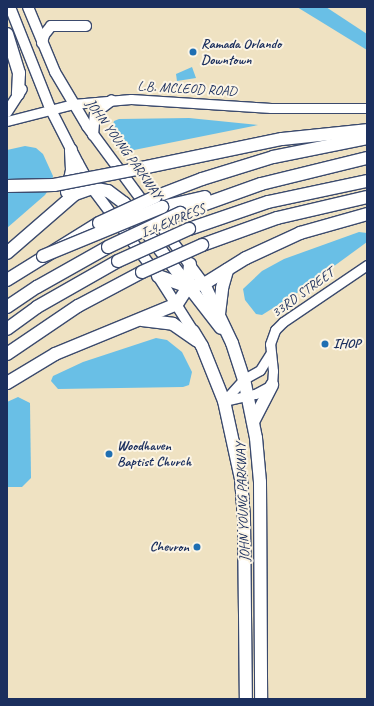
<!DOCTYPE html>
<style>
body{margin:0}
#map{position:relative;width:374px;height:706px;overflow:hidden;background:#efe2c2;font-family:Caveat,sans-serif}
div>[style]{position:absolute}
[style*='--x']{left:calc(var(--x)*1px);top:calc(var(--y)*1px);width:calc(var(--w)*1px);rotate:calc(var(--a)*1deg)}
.water>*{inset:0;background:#69bfe6}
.roads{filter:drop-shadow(1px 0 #3b4a6d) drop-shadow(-1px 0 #3b4a6d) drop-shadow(0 1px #3b4a6d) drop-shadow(0 -1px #3b4a6d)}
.secondary>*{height:9px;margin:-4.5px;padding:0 4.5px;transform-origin:4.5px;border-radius:4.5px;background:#fff}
.primary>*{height:10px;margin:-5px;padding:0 5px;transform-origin:5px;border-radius:5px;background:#fff}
.highway>*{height:12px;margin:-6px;padding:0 6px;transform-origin:6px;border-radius:6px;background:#fff}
.bridges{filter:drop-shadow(1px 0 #3b4a6d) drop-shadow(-1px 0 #3b4a6d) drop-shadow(0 1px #3b4a6d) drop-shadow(0 -1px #3b4a6d)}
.highway-bridge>*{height:12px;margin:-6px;padding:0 6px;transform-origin:6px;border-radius:6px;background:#fff}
.dots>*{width:11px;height:11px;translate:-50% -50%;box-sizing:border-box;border:2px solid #fcf5e5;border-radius:50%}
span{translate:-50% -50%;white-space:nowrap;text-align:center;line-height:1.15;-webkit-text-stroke:4px #fcf5e5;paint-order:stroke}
.poi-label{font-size:14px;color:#1b2f5e;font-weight:700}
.left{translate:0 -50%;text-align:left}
.right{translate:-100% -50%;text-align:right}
.street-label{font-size:14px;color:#1b2f5e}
.frame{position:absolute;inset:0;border:8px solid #1b2f5e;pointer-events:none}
</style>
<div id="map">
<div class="water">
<div style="clip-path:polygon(297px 7px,326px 7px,367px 34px,367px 50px)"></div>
<div style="clip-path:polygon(192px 67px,196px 78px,177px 81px,176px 74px)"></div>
<div style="clip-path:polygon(189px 118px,258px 125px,129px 151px,112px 128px,114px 121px,119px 119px)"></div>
<div style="clip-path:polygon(25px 146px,36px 148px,43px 154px,53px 176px,51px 186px,45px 195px,7px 228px,7px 150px)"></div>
<div style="clip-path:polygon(359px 232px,367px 233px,367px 242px,300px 291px,262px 315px,256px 314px,245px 300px,243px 289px,262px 271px,284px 259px)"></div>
<div style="clip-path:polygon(156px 338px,167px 340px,182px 352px,192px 372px,189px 385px,183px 387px,58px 389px,51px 381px,53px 376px,83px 362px)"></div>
<div style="clip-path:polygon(18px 397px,30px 403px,31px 478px,22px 487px,7px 487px,7px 402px)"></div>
</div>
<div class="roads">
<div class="secondary">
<div style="--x:7;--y:121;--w:68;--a:-14.4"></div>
<div style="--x:73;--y:104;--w:58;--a:-4.9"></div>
<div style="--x:131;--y:99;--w:140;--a:3.7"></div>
<div style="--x:271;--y:108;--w:96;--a:0"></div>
<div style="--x:224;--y:401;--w:32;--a:-13"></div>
<div style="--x:255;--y:394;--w:19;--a:-28"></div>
<div style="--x:272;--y:385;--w:14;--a:-86"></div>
<div style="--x:273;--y:371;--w:27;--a:-96"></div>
<div style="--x:270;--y:344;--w:15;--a:-70"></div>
<div style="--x:275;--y:330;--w:11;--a:-45"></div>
<div style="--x:283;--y:322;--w:102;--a:-34.2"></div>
<div style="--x:224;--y:401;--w:30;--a:-48"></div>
<div style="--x:244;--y:379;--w:18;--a:-29"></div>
<div style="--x:260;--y:370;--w:19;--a:-58"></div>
</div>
<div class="primary">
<div style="--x:10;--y:7;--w:109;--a:68.4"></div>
<div style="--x:50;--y:108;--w:62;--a:63"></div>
<div style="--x:78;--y:163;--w:29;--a:61"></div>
<div style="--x:92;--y:188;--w:110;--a:53.1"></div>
<div style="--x:158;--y:276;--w:65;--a:57.5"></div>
<div style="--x:28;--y:7;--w:70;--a:67.4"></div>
<div style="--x:55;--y:72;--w:63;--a:59.3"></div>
<div style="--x:87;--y:126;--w:197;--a:53.5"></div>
<div style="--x:42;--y:43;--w:8;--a:-76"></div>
<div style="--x:44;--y:35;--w:11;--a:-52"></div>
<div style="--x:51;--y:26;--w:35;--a:0"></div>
<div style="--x:7;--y:112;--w:27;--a:-57"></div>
<div style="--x:93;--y:135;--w:22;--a:-85"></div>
<div style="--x:95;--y:113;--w:21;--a:-37"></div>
</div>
<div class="highway">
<div style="--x:7;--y:34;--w:41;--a:72.9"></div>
<div style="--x:19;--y:73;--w:21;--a:93"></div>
<div style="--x:137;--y:169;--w:148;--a:-11.7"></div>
<div style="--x:282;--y:139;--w:85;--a:-6"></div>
<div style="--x:67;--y:192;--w:23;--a:-77"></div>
<div style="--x:72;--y:170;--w:20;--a:-93"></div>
<div style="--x:155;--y:197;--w:50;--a:-21"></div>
<div style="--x:202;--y:179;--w:74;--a:-17.2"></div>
<div style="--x:273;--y:157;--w:96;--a:-11.4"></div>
<div style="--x:162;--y:207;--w:44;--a:-13.1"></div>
<div style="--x:180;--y:213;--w:86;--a:-19.7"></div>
<div style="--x:261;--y:184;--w:109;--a:-13.8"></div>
<div style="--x:189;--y:229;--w:83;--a:-18.9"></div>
<div style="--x:268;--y:202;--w:101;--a:-12"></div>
<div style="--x:202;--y:245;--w:80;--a:-19.8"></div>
<div style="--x:277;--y:218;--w:92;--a:-13.1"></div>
<div style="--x:7;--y:253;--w:90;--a:-40.9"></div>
<div style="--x:75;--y:194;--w:18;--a:-19"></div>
<div style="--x:92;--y:188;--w:16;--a:11"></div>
<div style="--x:108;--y:191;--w:20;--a:37"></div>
<div style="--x:124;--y:203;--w:158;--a:52.2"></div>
<div style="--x:158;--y:276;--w:32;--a:20"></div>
<div style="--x:188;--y:287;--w:16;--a:-11"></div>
<div style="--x:204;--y:284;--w:49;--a:-31.8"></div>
<div style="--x:246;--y:258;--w:60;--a:-24.8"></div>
<div style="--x:300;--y:233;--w:70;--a:-15.8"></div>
<div style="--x:7;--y:280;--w:108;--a:-31.8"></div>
<div style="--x:204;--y:284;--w:65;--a:64.6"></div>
<div style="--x:232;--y:343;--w:38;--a:72"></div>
<div style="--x:244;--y:379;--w:60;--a:78.5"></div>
<div style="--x:256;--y:438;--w:44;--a:84.8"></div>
<div style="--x:260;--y:482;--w:217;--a:89.7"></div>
<div style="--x:7;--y:307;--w:36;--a:-34"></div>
<div style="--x:37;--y:287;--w:81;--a:-29.4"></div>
<div style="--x:219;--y:314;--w:26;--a:-83"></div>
<div style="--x:222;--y:288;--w:19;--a:-74"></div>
<div style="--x:142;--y:320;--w:31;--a:7"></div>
<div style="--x:173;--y:324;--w:29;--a:35"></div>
<div style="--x:7;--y:329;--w:37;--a:-36"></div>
<div style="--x:37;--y:307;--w:93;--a:-29.6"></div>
<div style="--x:193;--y:331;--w:17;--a:59"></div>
<div style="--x:202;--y:346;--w:59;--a:68.2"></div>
<div style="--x:224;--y:401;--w:80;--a:77.7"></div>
<div style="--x:241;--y:479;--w:40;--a:85.7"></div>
<div style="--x:244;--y:519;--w:180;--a:89.4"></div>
<div style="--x:7;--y:354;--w:86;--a:-34.1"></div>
<div style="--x:78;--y:306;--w:72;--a:-28"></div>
<div style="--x:7;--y:383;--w:56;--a:-31.1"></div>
<div style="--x:55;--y:354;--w:132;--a:-22.3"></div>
<div style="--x:177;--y:304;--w:20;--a:-57"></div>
<div style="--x:188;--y:287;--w:23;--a:-85"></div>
<div style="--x:253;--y:422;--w:42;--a:-62.8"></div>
</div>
</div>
<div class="bridges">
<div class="highway-bridge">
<div style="--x:7;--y:186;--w:47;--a:-1.2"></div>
<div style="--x:54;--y:185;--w:85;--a:-10.9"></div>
<div style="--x:99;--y:223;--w:62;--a:-24.9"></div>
<div style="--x:108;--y:247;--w:80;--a:-25.3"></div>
<div style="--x:43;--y:256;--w:129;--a:-22.4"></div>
<div style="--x:118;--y:261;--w:78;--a:-24.3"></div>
<div style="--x:142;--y:272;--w:66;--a:-24.2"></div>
</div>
</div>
<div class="dots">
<div style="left:193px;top:52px;background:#1f6fb2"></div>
<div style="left:325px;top:344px;background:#1f6fb2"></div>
<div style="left:109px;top:454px;background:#1f6fb2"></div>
<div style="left:197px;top:547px;background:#1f6fb2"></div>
</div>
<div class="poi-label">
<span class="left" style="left:201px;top:52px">Ramada Orlando<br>Downtown</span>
<span class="left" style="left:333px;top:344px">IHOP</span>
<span class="left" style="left:117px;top:454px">Woodhaven<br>Baptist Church</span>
<span class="right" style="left:189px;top:547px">Chevron</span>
</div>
<div class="street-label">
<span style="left:187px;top:89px;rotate:3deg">L.B. MCLEOD ROAD</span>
<span style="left:124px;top:149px;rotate:54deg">JOHN YOUNG PARKWAY</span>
<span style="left:173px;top:221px;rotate:-22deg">I-4 EXPRESS</span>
<span style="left:303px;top:293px;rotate:-36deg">33RD STREET</span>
<span style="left:243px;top:502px;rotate:-92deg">JOHN YOUNG PARKWAY</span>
</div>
<div class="frame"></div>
</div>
